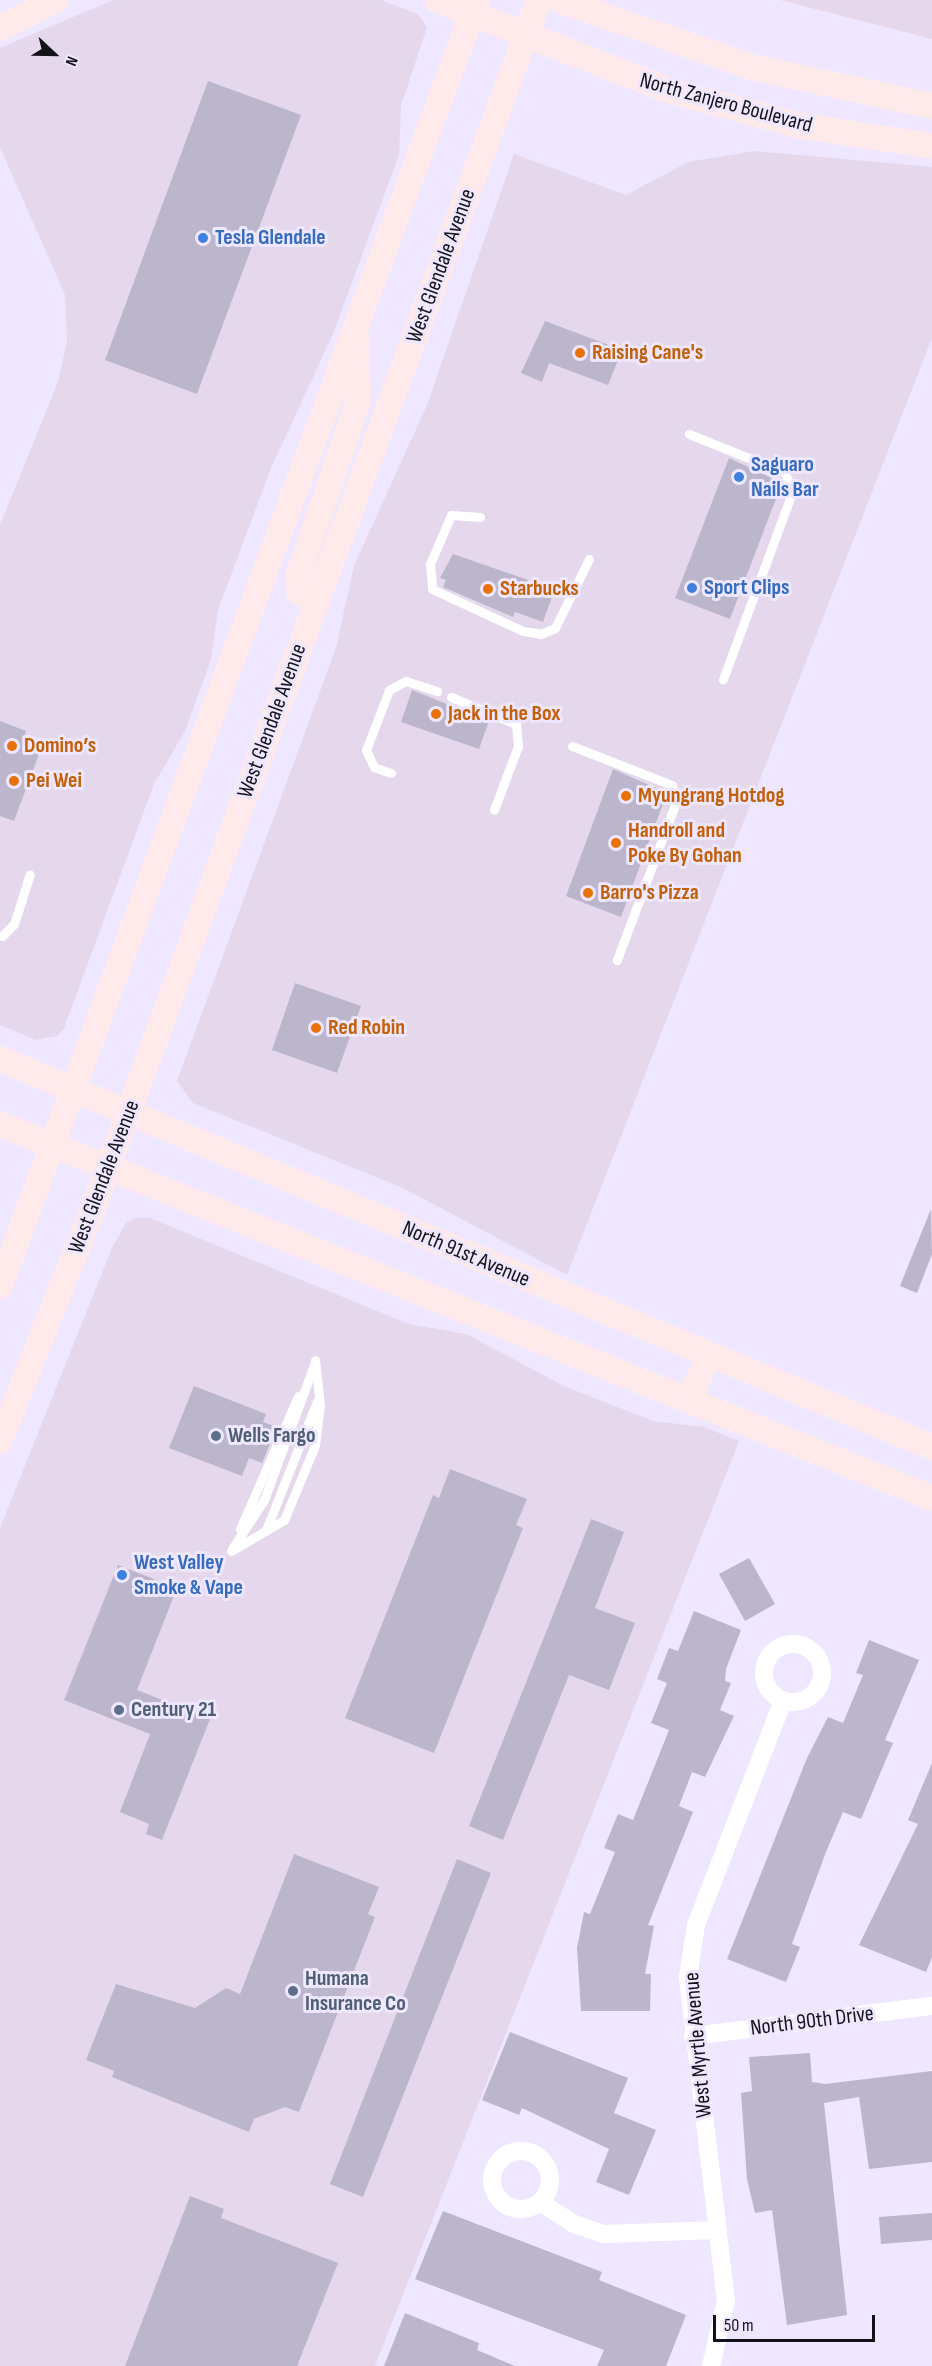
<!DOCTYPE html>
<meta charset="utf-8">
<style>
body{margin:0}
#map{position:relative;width:932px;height:2366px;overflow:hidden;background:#eee7ff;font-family:"Sofia Sans Condensed",sans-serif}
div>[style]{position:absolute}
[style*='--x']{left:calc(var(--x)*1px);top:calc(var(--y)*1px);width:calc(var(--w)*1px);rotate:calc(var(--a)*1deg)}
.commercial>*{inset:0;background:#e5d8ed}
.building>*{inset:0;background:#bcb6cc}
.lane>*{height:9px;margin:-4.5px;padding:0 4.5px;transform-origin:4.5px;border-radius:4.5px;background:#fff}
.street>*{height:18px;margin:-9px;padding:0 9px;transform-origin:9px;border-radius:9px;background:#fff}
.street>.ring{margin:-9px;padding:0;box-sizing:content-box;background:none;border:18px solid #fff;border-radius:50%}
.secondary>*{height:26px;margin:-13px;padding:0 13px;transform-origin:13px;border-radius:13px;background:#fee9eb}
.dots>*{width:16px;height:16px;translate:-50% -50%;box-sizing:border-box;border:3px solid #eee7ff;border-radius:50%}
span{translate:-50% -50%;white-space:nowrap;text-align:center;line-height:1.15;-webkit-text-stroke:6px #eee7ff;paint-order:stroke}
.street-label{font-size:22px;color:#141219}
.shop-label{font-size:22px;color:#366cbe;font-weight:700}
.left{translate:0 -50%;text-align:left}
.food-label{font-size:22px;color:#c56008;font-weight:700}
.service-label{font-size:22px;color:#4e5e75;font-weight:700}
.north{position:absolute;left:24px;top:24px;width:60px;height:60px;-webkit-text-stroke:4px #eee7ff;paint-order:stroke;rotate:112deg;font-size:16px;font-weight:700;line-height:24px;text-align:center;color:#141219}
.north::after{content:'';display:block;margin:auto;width:21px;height:27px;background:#141219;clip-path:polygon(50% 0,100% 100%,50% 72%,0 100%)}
.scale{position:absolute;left:713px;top:2315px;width:162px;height:27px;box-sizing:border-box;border:3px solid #141219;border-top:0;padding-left:8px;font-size:18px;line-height:21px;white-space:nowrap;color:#141219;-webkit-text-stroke:4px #eee7ff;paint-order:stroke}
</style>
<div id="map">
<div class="commercial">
<div style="clip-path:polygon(113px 0,381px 0,418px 14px,427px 27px,401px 106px,399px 155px,333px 334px,271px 468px,218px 610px,211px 660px,185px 731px,154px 784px,64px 1028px,57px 1036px,36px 1040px,0 1025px,0 525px,58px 382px,67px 341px,65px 295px,0 147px,0 48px)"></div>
<div style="clip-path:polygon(780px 0,932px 0,932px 39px)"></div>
<div style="clip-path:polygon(755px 151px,932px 167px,932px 338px,567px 1275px,403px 1188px,193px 1103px,177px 1081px,336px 648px,354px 566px,427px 405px,514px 154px,626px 195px,688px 162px)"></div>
<div style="clip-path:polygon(136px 1218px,150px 1218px,409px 1324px,466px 1334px,564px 1386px,653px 1421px,704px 1427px,739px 1441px,375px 2366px,0 2366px,0 1528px,112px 1248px,126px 1223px)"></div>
</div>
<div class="building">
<div style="clip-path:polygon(208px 81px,301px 115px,197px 394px,105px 360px)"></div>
<div style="clip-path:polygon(545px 321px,622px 350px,608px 385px,549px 363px,542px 382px,521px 373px)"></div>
<div style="clip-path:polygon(729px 458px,782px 483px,730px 619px,675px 598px)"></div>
<div style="clip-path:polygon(453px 554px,528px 580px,525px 587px,552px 597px,543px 622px,515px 612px,513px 617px,443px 587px,446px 580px,440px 578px)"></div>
<div style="clip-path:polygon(412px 690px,489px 721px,479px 749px,401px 722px)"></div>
<div style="clip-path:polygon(0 721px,26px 731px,24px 739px,42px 746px,14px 821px,0 816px)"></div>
<div style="clip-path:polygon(613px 769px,667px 793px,621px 917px,566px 896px)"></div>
<div style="clip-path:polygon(295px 983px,361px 1006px,337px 1073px,272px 1050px)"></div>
<div style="clip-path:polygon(931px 1209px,932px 1254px,917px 1293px,900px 1286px)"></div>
<div style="clip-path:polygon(194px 1386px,266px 1414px,263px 1422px,277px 1427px,262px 1463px,249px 1458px,242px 1476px,169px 1448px)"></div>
<div style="clip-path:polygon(450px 1469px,527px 1499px,516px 1525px,523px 1528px,434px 1753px,345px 1718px,433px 1495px,439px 1498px)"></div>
<div style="clip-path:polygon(591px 1519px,624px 1532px,595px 1608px,635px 1623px,609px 1690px,569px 1675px,503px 1840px,469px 1826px)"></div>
<div style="clip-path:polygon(749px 1558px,775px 1604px,745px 1621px,719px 1574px)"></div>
<div style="clip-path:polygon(118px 1565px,177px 1588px,137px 1690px,210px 1719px,162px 1840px,146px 1834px,149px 1824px,120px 1812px,150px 1734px,64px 1700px)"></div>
<div style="clip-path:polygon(694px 1611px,741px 1630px,726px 1669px,725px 1681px,731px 1683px,720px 1710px,734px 1716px,705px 1777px,692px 1772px,679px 1806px,693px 1812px,648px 1925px,654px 1926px,645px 1974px,651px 1974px,650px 2011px,581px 2011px,577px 1948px,584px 1912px,590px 1914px,615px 1852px,604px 1848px,618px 1814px,633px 1820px,669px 1730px,651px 1723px,667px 1683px,657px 1679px,669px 1648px,678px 1651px)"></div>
<div style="clip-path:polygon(869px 1640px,919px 1660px,885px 1740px,893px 1743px,861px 1819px,843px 1812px,826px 1852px,792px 1944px,800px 1947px,786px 1982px,727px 1959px,807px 1758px,828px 1717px,843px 1723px,863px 1675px,856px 1673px)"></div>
<div style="clip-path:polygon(932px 1763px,932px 1957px,926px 1972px,859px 1945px,918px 1824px,908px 1820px)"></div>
<div style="clip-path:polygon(294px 1854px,379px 1887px,368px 1914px,375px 1917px,299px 2112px,285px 2107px,254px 2119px,249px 2132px,112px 2077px,114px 2071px,86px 2060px,116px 1984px,195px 2008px,226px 1988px,240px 1994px)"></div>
<div style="clip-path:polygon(457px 1859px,491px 1873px,363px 2197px,330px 2184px)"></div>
<div style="clip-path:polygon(510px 2032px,628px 2078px,614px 2113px,656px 2130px,629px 2195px,596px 2182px,609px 2149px,522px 2108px,519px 2115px,482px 2100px)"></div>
<div style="clip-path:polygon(810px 2053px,812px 2082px,825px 2084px,932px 2071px,932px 2162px,869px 2169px,859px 2097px,824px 2103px,847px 2315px,787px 2325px,772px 2210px,755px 2213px,747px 2179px,741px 2093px,752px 2091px,749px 2057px)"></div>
<div style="clip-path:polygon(190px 2196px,224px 2209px,221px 2218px,338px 2263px,297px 2366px,125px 2366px)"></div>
<div style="clip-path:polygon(443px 2211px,602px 2272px,599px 2280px,686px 2315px,666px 2366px,597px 2366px,604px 2350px,415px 2279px)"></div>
<div style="clip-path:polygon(932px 2213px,932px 2240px,881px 2244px,879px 2217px)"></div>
<div style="clip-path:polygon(405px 2313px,479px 2343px,477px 2350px,515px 2366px,384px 2366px)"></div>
</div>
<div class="lane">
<div style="--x:689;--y:434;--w:102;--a:21.8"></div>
<div style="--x:784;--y:472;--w:20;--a:63"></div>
<div style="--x:793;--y:490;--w:202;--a:110.3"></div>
<div style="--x:480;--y:517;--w:29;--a:-176"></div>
<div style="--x:451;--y:515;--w:53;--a:113.2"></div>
<div style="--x:430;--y:564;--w:25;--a:85"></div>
<div style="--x:432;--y:589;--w:100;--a:24.8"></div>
<div style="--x:523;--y:631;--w:18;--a:9"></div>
<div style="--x:541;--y:634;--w:15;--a:-23"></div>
<div style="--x:555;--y:628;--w:77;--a:-63.8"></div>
<div style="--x:451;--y:697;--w:70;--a:22.6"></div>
<div style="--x:516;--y:724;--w:22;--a:85"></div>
<div style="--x:518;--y:746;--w:68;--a:110.6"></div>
<div style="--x:572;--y:746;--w:107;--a:21.3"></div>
<div style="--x:672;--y:785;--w:17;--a:77"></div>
<div style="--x:676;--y:802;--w:169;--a:110.5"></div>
<div style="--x:391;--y:773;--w:18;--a:-161"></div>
<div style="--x:374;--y:767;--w:19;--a:-115"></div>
<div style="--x:366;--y:750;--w:64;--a:-69"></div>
<div style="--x:389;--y:690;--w:19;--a:-28"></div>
<div style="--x:406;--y:681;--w:33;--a:18"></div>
<div style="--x:2;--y:936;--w:17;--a:-45"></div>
<div style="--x:14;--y:924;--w:52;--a:-72.3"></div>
<div style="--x:240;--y:1529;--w:145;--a:-66.4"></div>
<div style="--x:266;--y:1530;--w:139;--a:-68.4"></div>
<div style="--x:232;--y:1549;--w:59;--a:-56.9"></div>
<div style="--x:264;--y:1500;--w:144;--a:-69.7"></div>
<div style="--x:231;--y:1551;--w:61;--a:-30.3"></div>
<div style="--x:284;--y:1520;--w:81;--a:-67.5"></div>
<div style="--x:315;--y:1445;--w:39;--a:-83"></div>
<div style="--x:320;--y:1406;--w:46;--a:-96.2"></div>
</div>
<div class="street">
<div class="ring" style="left:764px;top:1644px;width:40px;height:40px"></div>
<div style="--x:693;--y:2036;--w:241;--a:-7.2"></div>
<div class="ring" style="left:492px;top:2151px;width:40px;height:40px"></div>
<div style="--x:540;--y:2202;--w:40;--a:32.9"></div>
<div style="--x:574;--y:2224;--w:31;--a:19"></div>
<div style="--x:603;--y:2234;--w:115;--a:-2"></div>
<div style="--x:711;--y:2366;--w:67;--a:-77"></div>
<div style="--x:726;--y:2301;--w:326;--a:-96.7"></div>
<div style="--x:688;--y:1977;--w:53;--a:-81.3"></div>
<div style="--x:696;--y:1925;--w:240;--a:-68.8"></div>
</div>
<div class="secondary">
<div style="--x:437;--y:0;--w:251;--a:21.3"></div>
<div style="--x:671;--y:91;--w:136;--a:15"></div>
<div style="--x:802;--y:126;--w:132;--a:8.7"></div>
<div style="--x:559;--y:0;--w:203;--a:19.2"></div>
<div style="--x:751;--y:67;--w:185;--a:12.2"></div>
<div style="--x:0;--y:28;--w:63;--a:-26.6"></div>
<div style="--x:316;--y:601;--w:19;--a:-152"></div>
<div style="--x:299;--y:592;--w:15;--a:-94"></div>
<div style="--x:298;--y:577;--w:186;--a:-71.2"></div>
<div style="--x:358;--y:401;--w:65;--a:-91.8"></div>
<div style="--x:0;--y:1059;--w:1010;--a:22.6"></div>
<div style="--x:0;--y:1124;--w:1004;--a:21.86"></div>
<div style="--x:0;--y:1286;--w:1372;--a:-69.65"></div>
<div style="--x:689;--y:1400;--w:49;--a:-66"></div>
<div style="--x:0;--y:1441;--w:248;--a:-68.2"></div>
<div style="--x:92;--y:1211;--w:1291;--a:-69.74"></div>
</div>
<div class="dots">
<div style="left:203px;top:238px;background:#3f7fe0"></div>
<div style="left:580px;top:353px;background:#e8710a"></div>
<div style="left:739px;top:477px;background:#3f7fe0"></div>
<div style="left:692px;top:588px;background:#3f7fe0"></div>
<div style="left:488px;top:589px;background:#e8710a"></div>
<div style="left:436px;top:714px;background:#e8710a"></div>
<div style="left:12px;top:746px;background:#e8710a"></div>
<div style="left:14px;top:781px;background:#e8710a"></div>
<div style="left:626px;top:796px;background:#e8710a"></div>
<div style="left:616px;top:843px;background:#e8710a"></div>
<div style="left:588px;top:893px;background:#e8710a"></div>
<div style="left:316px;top:1028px;background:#e8710a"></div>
<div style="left:216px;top:1436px;background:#5c6f8a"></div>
<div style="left:122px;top:1575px;background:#3f7fe0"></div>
<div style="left:119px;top:1710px;background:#5c6f8a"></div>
<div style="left:293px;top:1991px;background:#5c6f8a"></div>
</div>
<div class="street-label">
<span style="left:726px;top:103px;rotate:15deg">North Zanjero Boulevard</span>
<span style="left:441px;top:266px;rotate:-70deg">West Glendale Avenue</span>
<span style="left:272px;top:721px;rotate:-70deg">West Glendale Avenue</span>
<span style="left:104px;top:1177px;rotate:-69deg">West Glendale Avenue</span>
<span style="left:466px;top:1254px;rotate:23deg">North 91st Avenue</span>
<span style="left:812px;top:2021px;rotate:-7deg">North 90th Drive</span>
<span style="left:698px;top:2045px;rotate:-95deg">West Myrtle Avenue</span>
</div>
<div class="shop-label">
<span class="left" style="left:215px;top:238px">Tesla Glendale</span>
<span class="left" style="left:751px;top:477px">Saguaro<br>Nails Bar</span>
<span class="left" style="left:704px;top:588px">Sport Clips</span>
<span class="left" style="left:134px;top:1575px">West Valley<br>Smoke &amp; Vape</span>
</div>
<div class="food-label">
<span class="left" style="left:592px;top:353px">Raising Cane's</span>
<span class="left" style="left:500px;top:589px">Starbucks</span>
<span class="left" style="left:448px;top:714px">Jack in the Box</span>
<span class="left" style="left:24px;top:746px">Domino’s</span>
<span class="left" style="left:26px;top:781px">Pei Wei</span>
<span class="left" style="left:638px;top:796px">Myungrang Hotdog</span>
<span class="left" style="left:628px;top:843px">Handroll and<br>Poke By Gohan</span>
<span class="left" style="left:600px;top:893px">Barro's Pizza</span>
<span class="left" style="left:328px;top:1028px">Red Robin</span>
</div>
<div class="service-label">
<span class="left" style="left:228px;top:1436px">Wells Fargo</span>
<span class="left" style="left:131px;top:1710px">Century 21</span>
<span class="left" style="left:305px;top:1991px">Humana<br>Insurance Co</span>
</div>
<div class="north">N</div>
<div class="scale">50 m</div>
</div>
